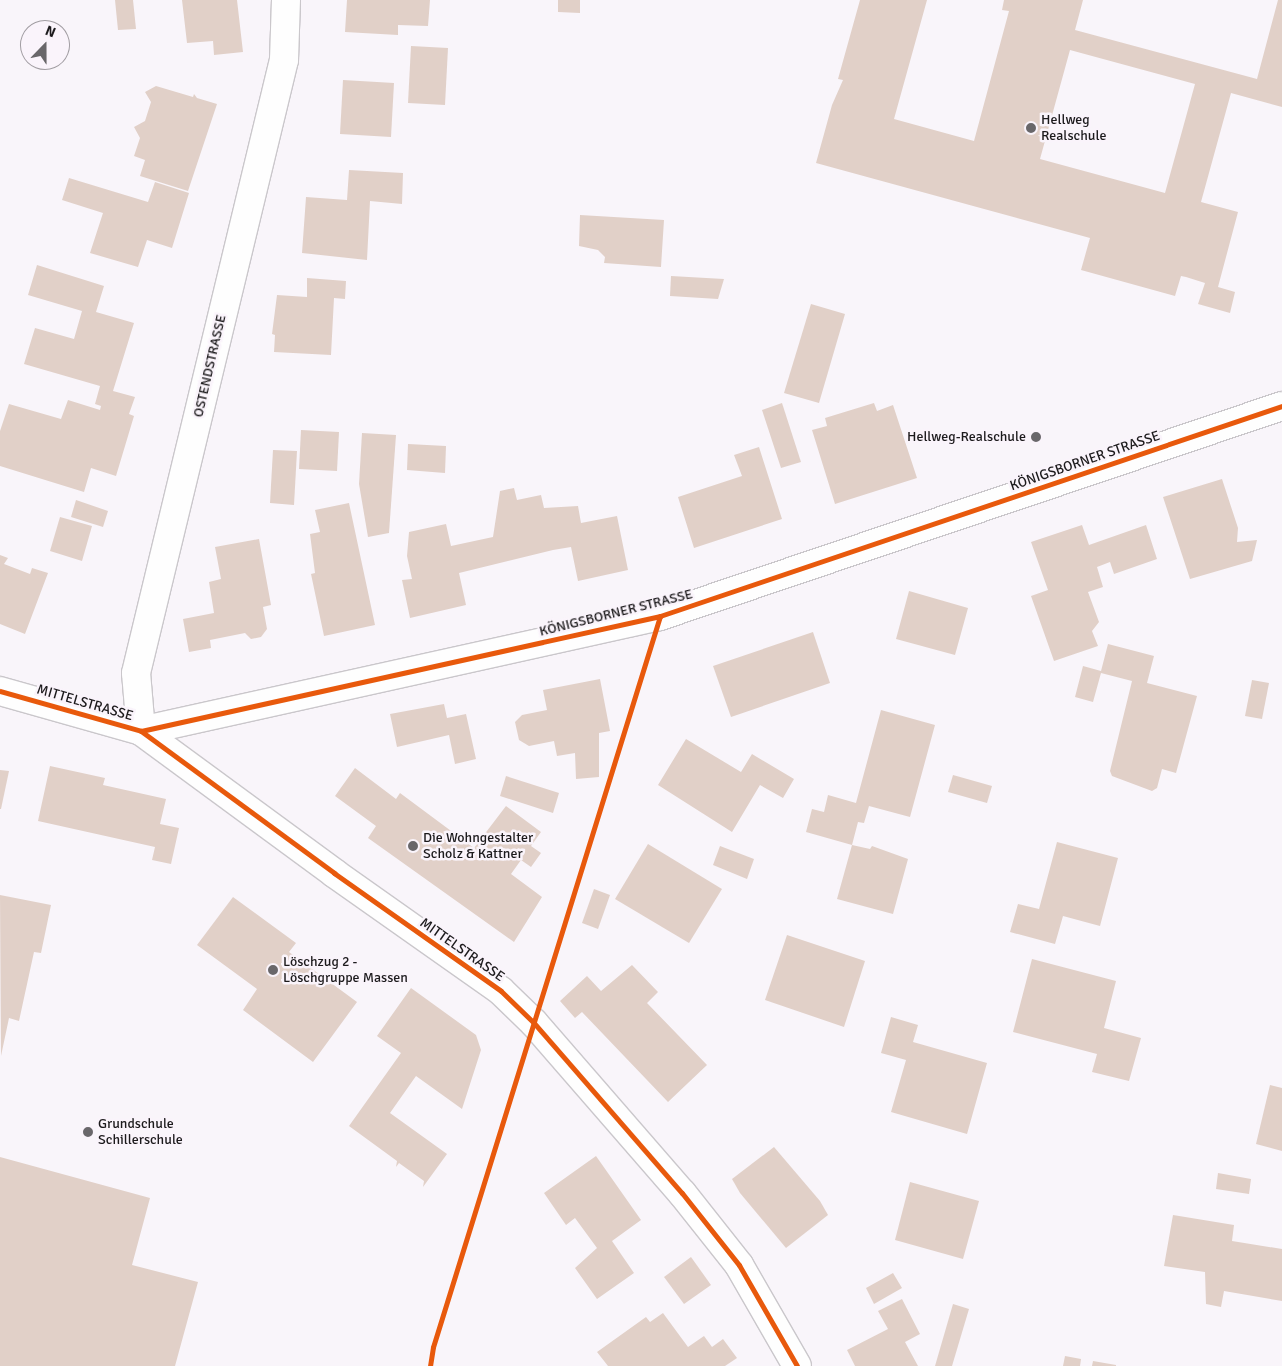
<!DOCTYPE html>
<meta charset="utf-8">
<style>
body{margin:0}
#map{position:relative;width:1282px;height:1366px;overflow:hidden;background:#f9f5fa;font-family:Signika,sans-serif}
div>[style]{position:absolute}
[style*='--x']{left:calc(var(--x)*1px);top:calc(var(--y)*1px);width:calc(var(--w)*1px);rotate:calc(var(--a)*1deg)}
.building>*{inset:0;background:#e1d0c8}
.roads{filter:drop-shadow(1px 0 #cac7cb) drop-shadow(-1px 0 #cac7cb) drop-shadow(0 1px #cac7cb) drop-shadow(0 -1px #cac7cb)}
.minor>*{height:28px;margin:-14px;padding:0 14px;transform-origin:14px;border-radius:14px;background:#fefefe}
.cycleway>*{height:5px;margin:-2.5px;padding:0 2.5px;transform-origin:2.5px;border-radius:2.5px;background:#e8590c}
.dots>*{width:14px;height:14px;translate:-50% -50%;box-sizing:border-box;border:2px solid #faf4fb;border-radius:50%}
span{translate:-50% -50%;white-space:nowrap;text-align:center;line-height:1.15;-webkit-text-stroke:5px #faf4fb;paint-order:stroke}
.poi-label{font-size:14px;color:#1c1a1c}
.left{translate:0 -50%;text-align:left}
.right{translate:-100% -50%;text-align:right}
.street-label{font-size:14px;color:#1c1a1c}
.north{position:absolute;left:20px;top:20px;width:50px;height:50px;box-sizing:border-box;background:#faf4fb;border:1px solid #a19da2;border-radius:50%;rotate:22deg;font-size:14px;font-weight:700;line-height:20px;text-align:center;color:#1c1a1c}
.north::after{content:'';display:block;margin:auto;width:18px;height:22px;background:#69676a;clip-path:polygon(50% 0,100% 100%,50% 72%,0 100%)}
</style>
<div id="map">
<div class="building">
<div style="clip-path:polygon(115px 0,133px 0,136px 29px,118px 30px)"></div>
<div style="clip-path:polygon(182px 0,237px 0,243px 52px,214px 55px,213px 41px,187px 43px)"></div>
<div style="clip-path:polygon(347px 0,430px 0,428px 26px,398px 25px,398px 35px,345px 32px)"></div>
<div style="clip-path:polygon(558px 0,580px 0,580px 13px,558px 12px)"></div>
<div style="clip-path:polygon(evenodd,860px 0,927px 0,894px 119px,974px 141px,1009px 11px,1002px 10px,1004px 0,1083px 0,1075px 30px,1257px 79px,1278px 0,1282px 0,1282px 107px,1231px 93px,1201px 202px,1238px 212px,1218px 287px,1235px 292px,1230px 313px,1198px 304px,1205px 283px,1186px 277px,1181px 276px,1175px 296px,1081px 270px,1090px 238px,816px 163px,832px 105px,843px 80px,838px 79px,860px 0,1070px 50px,1195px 84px,1165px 193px,1040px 159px,1070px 50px)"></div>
<div style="clip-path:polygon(411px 46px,448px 48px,445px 105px,408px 103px)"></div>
<div style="clip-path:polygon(343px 80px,394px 83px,391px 137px,340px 134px)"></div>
<div style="clip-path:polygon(156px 86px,193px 97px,194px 94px,197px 98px,217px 104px,188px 191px,140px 176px,145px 160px,134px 156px,140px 138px,134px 127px,145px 121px,151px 102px,145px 92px)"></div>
<div style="clip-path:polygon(349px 170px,403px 173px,402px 204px,370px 201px,367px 260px,302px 253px,306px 197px,347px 200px)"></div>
<div style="clip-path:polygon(69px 178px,148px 202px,155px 182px,189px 193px,172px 248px,147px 240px,138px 267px,90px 253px,103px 213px,62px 200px)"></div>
<div style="clip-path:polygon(580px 215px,664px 220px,661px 267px,604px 263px,605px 257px,598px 250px,579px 246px)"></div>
<div style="clip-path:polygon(37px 265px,104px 286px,96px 312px,134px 323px,113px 391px,135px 397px,129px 414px,134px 416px,116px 476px,91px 468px,84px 492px,0 466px,0 431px,9px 404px,61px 419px,68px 400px,100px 410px,101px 406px,95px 404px,100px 386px,24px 364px,35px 328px,74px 339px,82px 311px,28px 295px)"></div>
<div style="clip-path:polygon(671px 276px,724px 279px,718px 299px,670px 296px)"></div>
<div style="clip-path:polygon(307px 278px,346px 281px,345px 299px,334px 298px,331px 355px,274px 352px,275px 335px,272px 334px,277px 295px,307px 297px)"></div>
<div style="clip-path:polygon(811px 304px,845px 314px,819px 403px,784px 393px)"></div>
<div style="clip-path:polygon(782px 403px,801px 462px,781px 468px,762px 410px)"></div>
<div style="clip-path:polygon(874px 403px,877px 411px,893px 405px,917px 478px,835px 504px,812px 430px,827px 426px,825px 418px)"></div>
<div style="clip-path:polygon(301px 430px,339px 432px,337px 471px,299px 469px)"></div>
<div style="clip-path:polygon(362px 433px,396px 435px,389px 533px,368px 537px,359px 484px)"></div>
<div style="clip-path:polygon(408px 444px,446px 446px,445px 473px,407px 470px)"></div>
<div style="clip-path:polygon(759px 447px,782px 519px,694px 548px,678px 497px,742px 476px,734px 455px)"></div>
<div style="clip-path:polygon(273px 450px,297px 451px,294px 505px,270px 503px)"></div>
<div style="clip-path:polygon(1222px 479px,1238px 528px,1237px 542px,1257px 540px,1252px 561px,1190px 579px,1163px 497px)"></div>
<div style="clip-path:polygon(514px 488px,517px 500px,541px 495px,544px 508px,578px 506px,581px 523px,617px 516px,628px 570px,578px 581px,571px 547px,553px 550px,459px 573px,466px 605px,410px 618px,402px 580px,412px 579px,407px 556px,409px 532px,446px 524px,451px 546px,493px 537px,500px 491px)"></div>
<div style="clip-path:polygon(76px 500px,108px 511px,103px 527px,71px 517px)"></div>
<div style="clip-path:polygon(349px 503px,375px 625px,324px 636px,311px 574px,315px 573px,310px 534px,320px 532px,315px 510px)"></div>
<div style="clip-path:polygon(60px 517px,92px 526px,82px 561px,50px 551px)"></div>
<div style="clip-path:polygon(1082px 525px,1089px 545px,1146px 525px,1157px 559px,1114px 574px,1110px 562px,1097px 567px,1103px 587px,1088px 592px,1099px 622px,1092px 631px,1098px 646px,1054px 661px,1031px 596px,1048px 590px,1031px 542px)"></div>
<div style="clip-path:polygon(259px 539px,271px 605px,263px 607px,267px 629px,261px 637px,251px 639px,245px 633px,210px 640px,211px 648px,189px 652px,183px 619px,214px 613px,209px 582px,221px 579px,215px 547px)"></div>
<div style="clip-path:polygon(0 555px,8px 558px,4px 564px,30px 574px,32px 568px,48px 573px,25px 634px,0 624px)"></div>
<div style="clip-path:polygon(909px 591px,968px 608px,955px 655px,896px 639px)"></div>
<div style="clip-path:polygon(813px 632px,830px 683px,731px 717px,713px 666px)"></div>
<div style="clip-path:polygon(1108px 644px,1154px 656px,1147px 683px,1197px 696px,1176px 773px,1162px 769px,1157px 788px,1152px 791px,1112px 776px,1110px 771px,1132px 681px,1101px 673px,1093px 702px,1075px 697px,1083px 666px,1101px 671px)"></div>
<div style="clip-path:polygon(600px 679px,610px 731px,599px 733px,599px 777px,576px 779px,575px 753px,557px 756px,554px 741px,529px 746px,519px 740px,515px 722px,522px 715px,547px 710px,543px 690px)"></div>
<div style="clip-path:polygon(1252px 680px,1269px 683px,1262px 719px,1245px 716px)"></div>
<div style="clip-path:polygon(444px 704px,447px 718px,466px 714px,476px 759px,455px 764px,449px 735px,397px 747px,390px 714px)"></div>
<div style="clip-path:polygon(881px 710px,935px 725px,910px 817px,869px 806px,864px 823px,858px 822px,852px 845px,870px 849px,872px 846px,908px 859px,893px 914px,837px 899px,852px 845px,806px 832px,812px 809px,824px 812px,828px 795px,856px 803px)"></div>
<div style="clip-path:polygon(686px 739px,741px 772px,752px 754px,794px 779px,783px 798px,760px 785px,732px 832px,658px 785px)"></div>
<div style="clip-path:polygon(50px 766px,105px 778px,103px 785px,166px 799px,160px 824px,179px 828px,171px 864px,152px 860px,155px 847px,38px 821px)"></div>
<div style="clip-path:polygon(355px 768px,396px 799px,400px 793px,474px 848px,506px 806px,541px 832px,531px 846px,541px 853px,531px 867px,521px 860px,511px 874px,542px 897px,514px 942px,368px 838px,376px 826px,335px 796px)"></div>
<div style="clip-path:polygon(0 770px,9px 771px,1px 809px,0 809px)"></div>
<div style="clip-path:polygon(953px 775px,992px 786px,987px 803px,948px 792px)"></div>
<div style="clip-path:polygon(506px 776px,559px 793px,553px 813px,500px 796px)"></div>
<div style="clip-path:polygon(1057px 842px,1118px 858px,1100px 926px,1063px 916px,1055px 944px,1010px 932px,1018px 904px,1039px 909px)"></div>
<div style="clip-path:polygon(648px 844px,722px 889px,689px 943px,615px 899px)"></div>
<div style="clip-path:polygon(720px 846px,754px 859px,747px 879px,713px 865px)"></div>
<div style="clip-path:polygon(594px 889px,610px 895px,598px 929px,582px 923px)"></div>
<div style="clip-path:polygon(0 895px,51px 905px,41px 953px,34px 952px,19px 1021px,9px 1018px,1px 1056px)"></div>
<div style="clip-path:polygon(233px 897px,296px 943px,289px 952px,357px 1002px,313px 1062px,243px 1010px,257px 989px,197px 945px)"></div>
<div style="clip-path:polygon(787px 935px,865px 961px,844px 1027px,765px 1000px)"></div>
<div style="clip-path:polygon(1032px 959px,1116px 981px,1104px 1028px,1141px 1038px,1129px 1081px,1092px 1072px,1097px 1054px,1013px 1032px)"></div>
<div style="clip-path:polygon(632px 965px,658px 992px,647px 1003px,707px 1065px,668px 1102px,582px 1012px,575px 1018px,560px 1001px,587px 976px,601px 991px)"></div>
<div style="clip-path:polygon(411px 988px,476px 1035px,481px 1050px,462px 1109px,416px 1076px,390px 1113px,447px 1154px,423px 1187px,424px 1181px,399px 1163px,396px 1167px,397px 1161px,349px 1126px,401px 1053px,377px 1036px)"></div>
<div style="clip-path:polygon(891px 1017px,918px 1025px,913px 1042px,987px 1063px,967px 1134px,891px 1112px,906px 1060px,881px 1053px)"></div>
<div style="clip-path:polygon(1270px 1085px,1282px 1088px,1282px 1151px,1256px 1144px)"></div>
<div style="clip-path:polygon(774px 1147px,820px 1201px,828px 1215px,786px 1248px,740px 1193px,732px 1179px)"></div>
<div style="clip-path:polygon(596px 1156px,641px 1220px,612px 1241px,634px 1273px,597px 1299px,575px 1268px,597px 1248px,575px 1218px,566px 1225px,544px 1193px)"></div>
<div style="clip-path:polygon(0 1157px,150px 1198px,132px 1265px,198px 1282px,175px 1366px,0 1366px)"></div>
<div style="clip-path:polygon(1218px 1173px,1251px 1179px,1249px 1194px,1216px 1189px)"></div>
<div style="clip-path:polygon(910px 1182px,979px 1201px,963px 1259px,895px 1240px)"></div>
<div style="clip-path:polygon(1173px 1215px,1234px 1225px,1232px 1241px,1282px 1249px,1282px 1301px,1224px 1291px,1221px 1307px,1206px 1304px,1205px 1272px,1164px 1266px)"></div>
<div style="clip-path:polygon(691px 1257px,711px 1285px,684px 1304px,664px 1277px)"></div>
<div style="clip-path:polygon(893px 1273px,902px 1288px,874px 1304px,866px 1288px)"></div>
<div style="clip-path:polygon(902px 1299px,920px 1334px,905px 1342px,918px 1366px,855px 1366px,847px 1350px,888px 1329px,878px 1311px)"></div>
<div style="clip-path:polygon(953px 1304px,969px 1309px,952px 1366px,935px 1366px)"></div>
<div style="clip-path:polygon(663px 1313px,688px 1347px,704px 1336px,712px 1347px,723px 1339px,737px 1358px,725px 1366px,608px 1366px,597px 1352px,646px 1317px,650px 1322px)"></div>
<div style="clip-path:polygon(1065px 1356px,1081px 1359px,1080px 1366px,1063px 1366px)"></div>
<div style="clip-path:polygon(1093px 1361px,1116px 1365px,1116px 1366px,1092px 1366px)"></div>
</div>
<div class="roads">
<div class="minor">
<div style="--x:0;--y:691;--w:147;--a:15.8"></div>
<div style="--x:141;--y:731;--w:240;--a:36.3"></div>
<div style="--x:334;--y:873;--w:204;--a:35.2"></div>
<div style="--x:501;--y:991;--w:46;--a:44.1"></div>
<div style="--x:534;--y:1023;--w:225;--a:49"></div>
<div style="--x:682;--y:1193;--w:92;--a:51.6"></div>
<div style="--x:739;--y:1265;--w:116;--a:60.1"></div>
<div style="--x:141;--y:731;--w:532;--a:-12.49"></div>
<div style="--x:660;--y:616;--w:656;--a:-18.66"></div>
<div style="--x:141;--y:731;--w:58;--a:-94.9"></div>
<div style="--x:136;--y:673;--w:631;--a:-76.43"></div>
<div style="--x:284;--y:60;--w:60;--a:-88.1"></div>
</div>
</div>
<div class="cycleway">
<div style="--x:0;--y:691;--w:147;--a:15.8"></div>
<div style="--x:141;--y:731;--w:240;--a:36.3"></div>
<div style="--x:334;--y:873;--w:204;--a:35.2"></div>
<div style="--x:501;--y:991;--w:46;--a:44.1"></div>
<div style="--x:534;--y:1023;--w:225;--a:49"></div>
<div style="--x:682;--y:1193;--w:92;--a:51.6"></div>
<div style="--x:739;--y:1265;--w:116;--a:60.1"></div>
<div style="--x:141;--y:731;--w:532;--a:-12.49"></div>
<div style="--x:660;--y:616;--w:656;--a:-18.66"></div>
<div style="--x:430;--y:1366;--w:19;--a:-81"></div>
<div style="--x:433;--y:1347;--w:765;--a:-72.75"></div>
</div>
<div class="dots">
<div style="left:1031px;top:128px;background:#69676a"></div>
<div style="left:1036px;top:437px;background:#69676a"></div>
<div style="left:413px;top:846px;background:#69676a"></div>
<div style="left:273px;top:970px;background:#69676a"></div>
<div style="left:88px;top:1132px;background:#69676a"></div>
</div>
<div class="poi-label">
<span class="left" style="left:1041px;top:128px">Hellweg<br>Realschule</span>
<span class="right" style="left:1026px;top:437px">Hellweg-Realschule</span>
<span class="left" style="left:423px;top:846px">Die Wohngestalter<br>Scholz &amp; Kattner</span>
<span class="left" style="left:283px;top:970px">Löschzug 2 -<br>Löschgruppe Massen</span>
<span class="left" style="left:98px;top:1132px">Grundschule<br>Schillerschule</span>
</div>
<div class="street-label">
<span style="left:210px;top:366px;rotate:-77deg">OSTENDSTRASSE</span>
<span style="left:1085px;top:461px;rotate:-19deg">KÖNIGSBORNER STRASSE</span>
<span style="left:616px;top:613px;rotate:-14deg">KÖNIGSBORNER STRASSE</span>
<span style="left:85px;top:703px;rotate:16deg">MITTELSTRASSE</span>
<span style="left:462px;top:950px;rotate:35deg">MITTELSTRASSE</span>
</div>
<div class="north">N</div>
</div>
